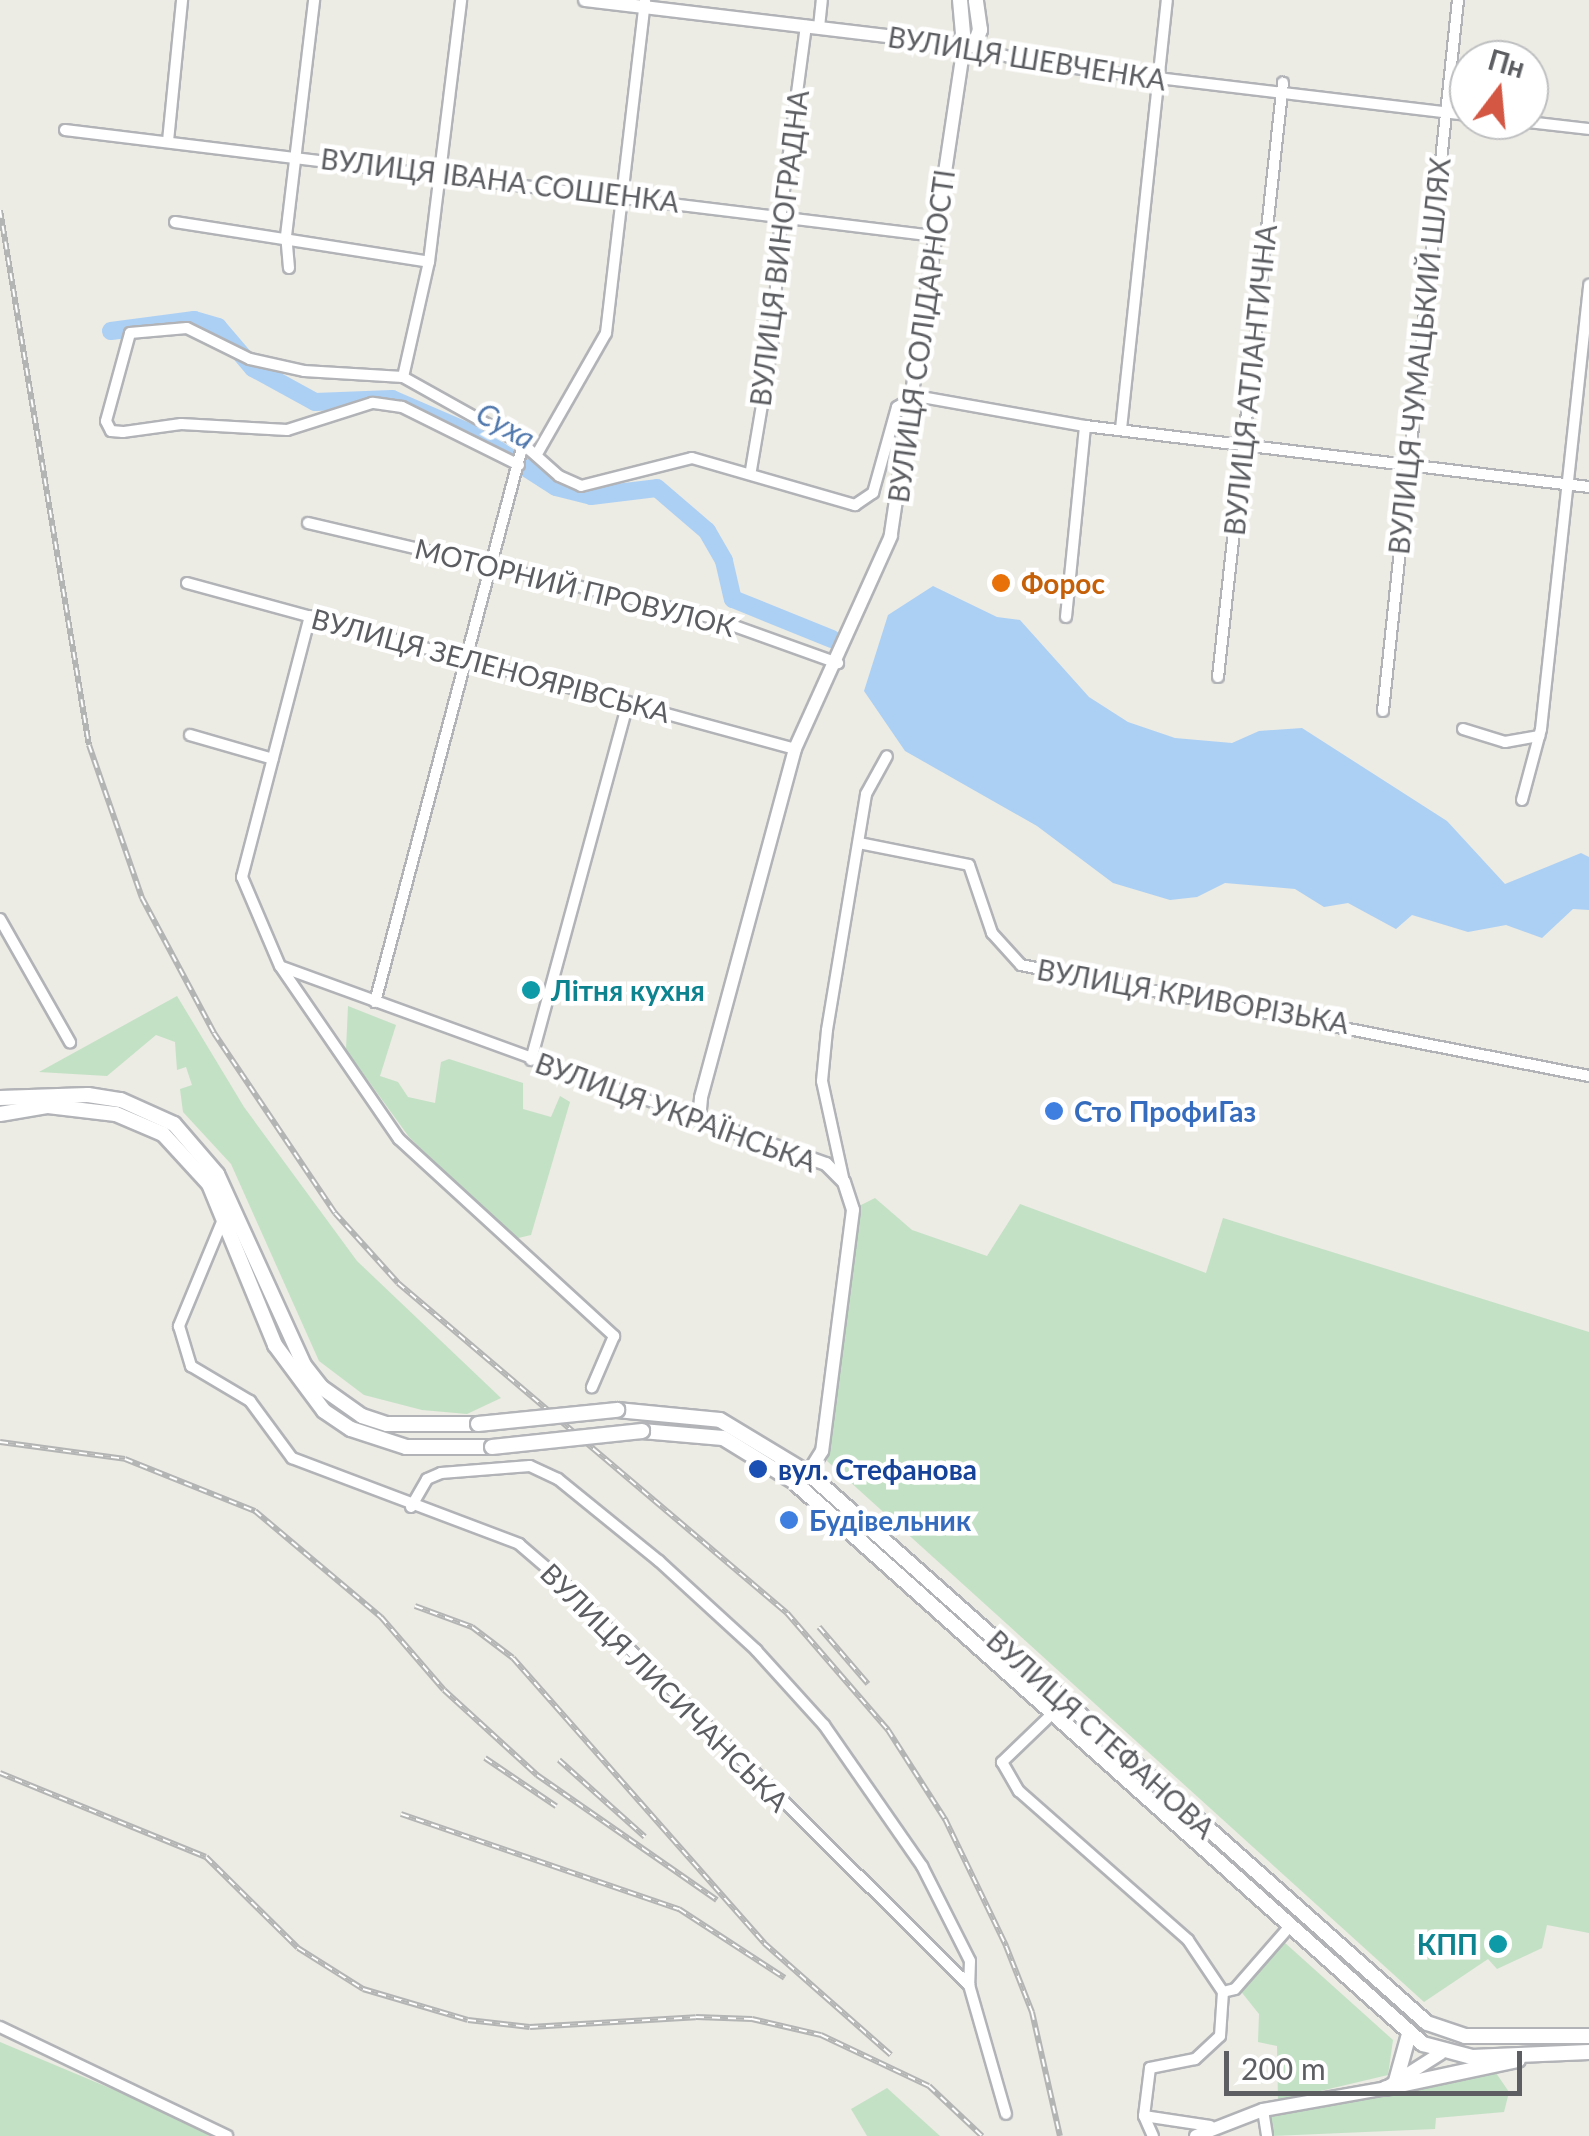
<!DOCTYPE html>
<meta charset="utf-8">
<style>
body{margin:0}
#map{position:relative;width:1589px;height:2136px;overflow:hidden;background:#ecebe4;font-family:Lato,sans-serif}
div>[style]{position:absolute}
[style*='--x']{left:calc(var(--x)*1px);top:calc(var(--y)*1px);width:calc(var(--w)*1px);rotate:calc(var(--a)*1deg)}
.green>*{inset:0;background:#c3e1c5}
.water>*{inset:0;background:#acd0f4}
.river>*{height:18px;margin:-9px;padding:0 9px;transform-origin:9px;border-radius:9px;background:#acd0f4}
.roads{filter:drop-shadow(2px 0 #b1b3b7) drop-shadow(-2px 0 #b1b3b7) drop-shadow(0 2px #b1b3b7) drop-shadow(0 -2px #b1b3b7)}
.minor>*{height:10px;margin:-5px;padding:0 5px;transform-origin:5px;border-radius:5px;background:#fff}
.tertiary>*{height:12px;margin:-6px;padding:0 6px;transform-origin:6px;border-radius:6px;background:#fff}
.secondary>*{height:14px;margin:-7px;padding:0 7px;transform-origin:7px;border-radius:7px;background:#fff}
.rail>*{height:6px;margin-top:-3px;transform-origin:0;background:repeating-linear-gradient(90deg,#fff 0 8px,#b3b4b4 0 16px);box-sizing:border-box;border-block:2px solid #b3b4b4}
.bridges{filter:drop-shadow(2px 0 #b3b5b9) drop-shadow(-2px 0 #b3b5b9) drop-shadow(0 2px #b3b5b9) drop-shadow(0 -2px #b3b5b9)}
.secondary-bridge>*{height:14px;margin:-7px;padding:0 7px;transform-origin:7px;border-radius:7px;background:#fff}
.dots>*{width:28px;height:28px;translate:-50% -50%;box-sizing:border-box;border:5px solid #fff;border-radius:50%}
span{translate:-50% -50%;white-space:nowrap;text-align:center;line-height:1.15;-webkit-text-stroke:9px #fff;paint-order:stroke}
.street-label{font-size:28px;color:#5c5e62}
.food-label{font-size:28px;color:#c56008;font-weight:700}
.left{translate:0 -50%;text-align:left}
.culture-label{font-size:28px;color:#0d838f;font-weight:700}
.right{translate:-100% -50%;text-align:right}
.shop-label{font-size:28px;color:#366cbe;font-weight:700}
.transit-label{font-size:28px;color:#164399;font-weight:700}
.water-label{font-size:30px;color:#4f77ac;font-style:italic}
.north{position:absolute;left:1449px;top:40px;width:100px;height:100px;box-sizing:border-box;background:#fff;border:2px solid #bebfc0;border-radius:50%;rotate:16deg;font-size:28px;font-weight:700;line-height:40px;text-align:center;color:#5c5e62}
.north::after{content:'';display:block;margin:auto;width:35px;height:45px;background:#d35743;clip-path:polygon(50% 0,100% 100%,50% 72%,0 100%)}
.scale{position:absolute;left:1224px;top:2051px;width:298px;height:45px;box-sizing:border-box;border:5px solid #5c5e62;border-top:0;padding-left:12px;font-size:30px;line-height:35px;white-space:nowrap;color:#5c5e62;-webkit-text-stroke:8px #fff;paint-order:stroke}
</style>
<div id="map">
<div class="green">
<div style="clip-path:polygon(177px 996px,244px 1107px,357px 1261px,501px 1398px,467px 1414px,422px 1410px,364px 1395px,319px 1361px,231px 1164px,183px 1112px,180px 1089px,192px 1085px,186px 1067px,177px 1070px,175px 1042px,156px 1035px,107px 1076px,39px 1072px)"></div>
<div style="clip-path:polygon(348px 1006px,396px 1025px,380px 1076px,398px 1082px,408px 1097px,435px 1103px,441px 1062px,449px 1059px,523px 1083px,523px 1109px,551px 1117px,560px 1096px,570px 1102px,531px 1235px,514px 1239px,409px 1137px,346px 1050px)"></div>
<div style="clip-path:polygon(875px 1198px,912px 1230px,987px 1256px,1020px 1204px,1206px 1273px,1223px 1218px,1589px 1332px,1589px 1933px,1547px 1925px,1542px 1948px,1497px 1969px,1488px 1959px,1424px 2002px,827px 1461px,859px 1206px)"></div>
<div style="clip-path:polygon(1284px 1942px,1393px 2040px,1388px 2075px,1278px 2101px,1277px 2046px,1258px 2042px,1259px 2014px,1239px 1989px)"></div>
<div style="clip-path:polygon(0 2042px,205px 2128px,209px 2136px,0 2136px)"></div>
<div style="clip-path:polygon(1496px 2073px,1509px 2092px,1504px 2112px,1436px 2118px,1435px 2129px,1272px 2136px,1269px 2117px)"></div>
<div style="clip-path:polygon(887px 2088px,940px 2136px,867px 2136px,851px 2109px)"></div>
</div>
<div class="water">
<div style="clip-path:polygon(933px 586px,997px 617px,1020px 620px,1089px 697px,1128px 722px,1175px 738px,1232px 743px,1259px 731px,1302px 728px,1447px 821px,1505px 884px,1581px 853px,1589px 857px,1589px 910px,1573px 909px,1542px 938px,1506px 925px,1468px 932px,1412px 915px,1396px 929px,1348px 903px,1324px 907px,1295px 889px,1225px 883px,1197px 897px,1170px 900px,1113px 883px,1037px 826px,905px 751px,864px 691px,888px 615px)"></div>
</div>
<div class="river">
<div style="--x:111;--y:331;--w:84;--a:-7.5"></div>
<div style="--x:194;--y:320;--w:25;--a:16"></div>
<div style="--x:218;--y:327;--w:54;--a:49.5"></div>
<div style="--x:253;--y:368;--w:71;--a:28.7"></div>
<div style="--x:315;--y:402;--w:77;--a:-2.2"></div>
<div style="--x:392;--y:399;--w:90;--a:23.4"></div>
<div style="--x:475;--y:435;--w:96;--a:32.7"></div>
<div style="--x:556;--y:487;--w:36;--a:14"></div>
<div style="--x:591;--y:496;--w:66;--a:-6.9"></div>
<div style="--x:657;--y:488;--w:66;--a:40.7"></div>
<div style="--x:707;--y:531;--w:34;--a:60"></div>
<div style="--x:724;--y:561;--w:39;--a:77"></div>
<div style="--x:733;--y:599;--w:107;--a:22"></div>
</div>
<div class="roads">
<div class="minor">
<div style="--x:819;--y:27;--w:27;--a:-84"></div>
<div style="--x:964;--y:45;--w:70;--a:14.8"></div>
<div style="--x:1032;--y:63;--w:440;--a:6.8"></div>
<div style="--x:1511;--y:120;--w:79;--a:6.6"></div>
<div style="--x:65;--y:130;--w:875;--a:6.95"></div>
<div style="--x:168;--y:141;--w:142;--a:-84.3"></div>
<div style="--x:175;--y:222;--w:257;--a:8.9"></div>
<div style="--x:289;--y:268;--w:32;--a:-95"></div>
<div style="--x:286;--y:236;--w:238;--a:-83.2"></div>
<div style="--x:403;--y:377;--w:118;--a:-77.3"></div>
<div style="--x:429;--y:262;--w:264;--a:-83"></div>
<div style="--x:1121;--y:429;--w:431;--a:-83.9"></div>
<div style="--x:537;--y:454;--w:139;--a:-60.3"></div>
<div style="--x:606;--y:333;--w:335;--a:-83.3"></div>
<div style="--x:519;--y:465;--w:131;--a:-153.6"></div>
<div style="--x:402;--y:407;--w:30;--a:-172"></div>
<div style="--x:372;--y:403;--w:89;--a:162.4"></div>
<div style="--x:287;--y:430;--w:106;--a:-176.8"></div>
<div style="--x:181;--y:424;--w:59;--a:172.1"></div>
<div style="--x:123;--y:432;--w:12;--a:-175"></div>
<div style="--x:111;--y:431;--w:11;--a:-117"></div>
<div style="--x:106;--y:421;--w:91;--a:-74.7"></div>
<div style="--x:130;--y:333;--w:57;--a:-5"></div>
<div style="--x:187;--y:328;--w:70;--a:26.2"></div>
<div style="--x:250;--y:359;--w:55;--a:12.5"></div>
<div style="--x:304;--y:371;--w:99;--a:3.5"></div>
<div style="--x:403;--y:377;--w:137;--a:29.2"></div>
<div style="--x:523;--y:444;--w:48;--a:41.6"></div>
<div style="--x:559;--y:476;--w:24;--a:24"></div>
<div style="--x:581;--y:486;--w:114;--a:-14.2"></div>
<div style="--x:692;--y:458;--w:170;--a:16.1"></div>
<div style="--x:855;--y:505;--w:22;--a:-34"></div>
<div style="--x:873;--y:493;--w:89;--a:-74.4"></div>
<div style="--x:897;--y:407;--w:22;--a:-30"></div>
<div style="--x:916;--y:396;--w:172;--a:10.1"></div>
<div style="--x:1085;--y:426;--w:508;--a:6.9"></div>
<div style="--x:751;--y:470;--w:126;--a:-80.4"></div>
<div style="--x:772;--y:346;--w:133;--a:-86.1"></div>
<div style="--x:781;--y:213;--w:189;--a:-82.4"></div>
<div style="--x:308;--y:523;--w:415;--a:13.2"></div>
<div style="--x:712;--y:618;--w:134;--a:19.7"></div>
<div style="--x:187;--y:583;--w:630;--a:15.27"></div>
<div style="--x:310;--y:616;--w:270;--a:104.6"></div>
<div style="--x:242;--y:877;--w:97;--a:66.9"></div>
<div style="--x:280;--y:966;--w:210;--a:55.5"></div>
<div style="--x:399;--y:1139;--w:292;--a:42.5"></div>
<div style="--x:614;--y:1336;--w:56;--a:113.3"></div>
<div style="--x:1066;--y:617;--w:192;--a:-84.3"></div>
<div style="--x:1218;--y:677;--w:598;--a:-83.76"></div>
<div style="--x:1383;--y:711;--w:715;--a:-83.98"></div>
<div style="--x:1463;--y:729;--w:44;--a:17.2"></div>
<div style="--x:1505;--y:742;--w:35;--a:-10"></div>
<div style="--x:190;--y:735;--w:86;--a:16.1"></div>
<div style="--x:1522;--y:800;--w:73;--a:-75"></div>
<div style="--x:1541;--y:729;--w:447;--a:-83.8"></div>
<div style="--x:859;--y:843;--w:112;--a:11.3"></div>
<div style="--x:969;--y:865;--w:72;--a:71.3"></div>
<div style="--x:992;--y:933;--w:43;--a:47.8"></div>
<div style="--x:1021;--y:965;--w:579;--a:11.06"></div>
<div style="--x:0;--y:919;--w:142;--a:60.4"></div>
<div style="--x:282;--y:967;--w:444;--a:20"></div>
<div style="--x:375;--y:1002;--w:577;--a:-75.15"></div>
<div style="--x:531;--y:1060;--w:371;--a:-74.8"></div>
<div style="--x:844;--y:1182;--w:103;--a:-102.3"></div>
<div style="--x:822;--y:1081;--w:51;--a:-84.4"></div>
<div style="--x:827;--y:1030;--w:239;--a:-80.6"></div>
<div style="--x:866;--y:794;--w:43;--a:-61.1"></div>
<div style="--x:222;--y:1222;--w:113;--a:112.5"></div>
<div style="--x:179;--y:1326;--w:42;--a:73.3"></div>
<div style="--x:191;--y:1366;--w:69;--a:30.7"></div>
<div style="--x:250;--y:1401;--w:71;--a:53.6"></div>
<div style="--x:292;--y:1458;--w:243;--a:20.7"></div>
<div style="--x:519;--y:1544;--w:48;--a:40.7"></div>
<div style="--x:555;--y:1575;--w:583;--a:44.72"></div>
<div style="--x:969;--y:1985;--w:134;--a:74"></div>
<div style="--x:411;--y:1507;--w:32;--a:-60"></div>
<div style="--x:427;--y:1479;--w:15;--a:-23"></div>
<div style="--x:441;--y:1473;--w:89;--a:-4.5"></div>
<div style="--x:530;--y:1466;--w:31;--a:25"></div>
<div style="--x:558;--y:1479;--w:130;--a:39.1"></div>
<div style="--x:659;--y:1561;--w:132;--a:42.5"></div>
<div style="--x:756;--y:1650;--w:101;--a:47.8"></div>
<div style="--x:824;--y:1725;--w:172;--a:55.2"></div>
<div style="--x:922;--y:1866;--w:106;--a:63.2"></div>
<div style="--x:970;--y:1961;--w:24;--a:92"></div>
<div style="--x:1053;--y:1713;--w:71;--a:136.1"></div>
<div style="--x:1002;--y:1762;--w:34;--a:60"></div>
<div style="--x:1019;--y:1791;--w:225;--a:41.4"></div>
<div style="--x:1188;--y:1940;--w:63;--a:56.1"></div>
<div style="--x:1223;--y:1992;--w:44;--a:93.9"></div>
<div style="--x:1220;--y:2036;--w:34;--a:137"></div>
<div style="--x:1195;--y:2059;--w:46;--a:168.7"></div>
<div style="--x:1150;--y:2068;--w:48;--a:97.1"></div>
<div style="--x:1144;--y:2116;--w:22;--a:66"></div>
<div style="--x:1223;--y:1992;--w:12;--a:-14"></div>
<div style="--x:1235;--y:1989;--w:84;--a:-48.9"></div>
<div style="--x:0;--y:2027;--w:252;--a:25.6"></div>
<div style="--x:1263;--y:2110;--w:26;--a:81"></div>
<div style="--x:1144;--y:2116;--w:67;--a:8.6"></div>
</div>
<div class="tertiary">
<div style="--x:585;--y:0;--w:382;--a:6.8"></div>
<div style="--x:964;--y:45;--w:496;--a:98.5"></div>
<div style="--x:891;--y:536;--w:234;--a:114.3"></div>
<div style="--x:795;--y:749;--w:361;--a:105.1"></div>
<div style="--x:701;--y:1098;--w:21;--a:95"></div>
<div style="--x:699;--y:1119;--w:135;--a:19.5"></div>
<div style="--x:826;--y:1164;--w:25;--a:45"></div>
<div style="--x:844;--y:1182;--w:29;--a:72"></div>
<div style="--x:853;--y:1210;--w:243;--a:97.3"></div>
<div style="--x:822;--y:1451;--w:26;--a:122"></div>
<div style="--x:1196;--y:2136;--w:72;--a:-21.2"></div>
<div style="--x:1263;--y:2110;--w:125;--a:-10.1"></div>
<div style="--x:1386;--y:2088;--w:65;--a:-32.5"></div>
</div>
<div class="secondary">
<div style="--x:960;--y:0;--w:45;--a:84.9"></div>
<div style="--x:964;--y:45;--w:13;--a:-18"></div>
<div style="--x:976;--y:41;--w:12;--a:-70"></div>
<div style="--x:980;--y:30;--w:30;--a:-98"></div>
<div style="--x:0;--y:1098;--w:88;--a:-2"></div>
<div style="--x:88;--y:1095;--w:33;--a:9"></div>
<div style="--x:121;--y:1100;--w:58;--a:24.4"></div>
<div style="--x:174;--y:1124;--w:66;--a:49.3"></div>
<div style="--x:217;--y:1174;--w:210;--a:65.5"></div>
<div style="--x:304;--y:1365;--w:28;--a:52"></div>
<div style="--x:321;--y:1387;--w:50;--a:35.3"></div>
<div style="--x:362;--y:1416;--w:26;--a:18"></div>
<div style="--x:387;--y:1424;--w:91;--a:0"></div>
<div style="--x:0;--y:1114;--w:49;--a:-9.5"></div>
<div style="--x:48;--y:1106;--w:68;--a:6.7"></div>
<div style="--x:116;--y:1114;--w:51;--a:23.1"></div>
<div style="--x:163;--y:1134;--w:68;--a:47.4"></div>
<div style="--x:209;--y:1184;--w:174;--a:67.7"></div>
<div style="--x:275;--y:1345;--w:82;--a:53.4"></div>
<div style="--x:324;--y:1411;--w:32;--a:34"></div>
<div style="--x:351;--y:1429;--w:58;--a:18.1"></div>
<div style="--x:406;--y:1447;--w:86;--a:0"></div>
<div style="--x:617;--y:1410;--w:103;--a:5.5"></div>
<div style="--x:720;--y:1420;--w:103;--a:31.1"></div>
<div style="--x:808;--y:1473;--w:828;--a:41.62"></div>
<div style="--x:1427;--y:2023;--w:40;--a:18.9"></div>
<div style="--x:1465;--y:2036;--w:124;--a:0"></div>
<div style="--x:642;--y:1431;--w:81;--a:4.9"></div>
<div style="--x:723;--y:1438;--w:82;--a:31.6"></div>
<div style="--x:793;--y:1481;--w:845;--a:41.79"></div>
<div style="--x:1423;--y:2044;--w:51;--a:14.9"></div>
<div style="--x:1472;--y:2057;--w:117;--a:-2.4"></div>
<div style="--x:1396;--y:2081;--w:49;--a:-74.5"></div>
<div style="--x:1386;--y:2088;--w:135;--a:-12"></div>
</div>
</div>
<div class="rail">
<div style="--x:0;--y:210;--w:542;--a:80.56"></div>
<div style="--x:89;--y:745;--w:162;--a:70.9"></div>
<div style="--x:142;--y:898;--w:153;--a:61.9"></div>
<div style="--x:214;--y:1033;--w:217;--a:56.1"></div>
<div style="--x:335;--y:1213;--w:94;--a:48"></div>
<div style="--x:398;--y:1283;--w:510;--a:40.31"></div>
<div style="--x:787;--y:1613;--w:155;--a:49.2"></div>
<div style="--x:888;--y:1730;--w:106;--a:57.4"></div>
<div style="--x:945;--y:1819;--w:141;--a:64.3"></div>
<div style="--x:1006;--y:1946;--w:71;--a:68.5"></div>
<div style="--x:1032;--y:2012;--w:127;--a:77.3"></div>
<div style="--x:0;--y:1442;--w:126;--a:7.7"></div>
<div style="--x:125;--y:1459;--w:140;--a:21.8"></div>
<div style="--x:255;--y:1511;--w:165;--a:40.1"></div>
<div style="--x:381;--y:1617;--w:96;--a:49.2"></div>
<div style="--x:444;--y:1690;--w:126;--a:42.4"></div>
<div style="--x:537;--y:1775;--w:219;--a:34.8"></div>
<div style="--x:415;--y:1606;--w:61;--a:20.2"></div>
<div style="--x:472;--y:1627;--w:51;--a:37.1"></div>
<div style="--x:513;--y:1658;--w:380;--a:48.6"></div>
<div style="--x:764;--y:1943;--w:169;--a:41.4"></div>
<div style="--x:819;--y:1627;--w:75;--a:49.3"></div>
<div style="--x:485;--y:1758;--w:86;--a:34.1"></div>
<div style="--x:559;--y:1760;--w:115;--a:41.8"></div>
<div style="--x:0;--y:1773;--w:222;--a:22.2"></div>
<div style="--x:206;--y:1857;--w:129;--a:44.7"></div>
<div style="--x:298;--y:1948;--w:77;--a:32.2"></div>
<div style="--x:363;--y:1989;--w:109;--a:16.4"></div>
<div style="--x:468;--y:2020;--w:62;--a:6.4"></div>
<div style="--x:530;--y:2027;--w:166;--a:-3.4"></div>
<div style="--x:696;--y:2017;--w:56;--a:2"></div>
<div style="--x:752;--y:2019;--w:71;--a:13.1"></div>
<div style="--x:821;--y:2035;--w:119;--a:25.3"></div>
<div style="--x:929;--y:2086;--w:73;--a:43.3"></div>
<div style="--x:401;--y:1814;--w:294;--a:18.9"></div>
<div style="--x:679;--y:1909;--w:126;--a:33.1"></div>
</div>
<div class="bridges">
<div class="secondary-bridge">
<div style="--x:478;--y:1424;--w:140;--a:-5.8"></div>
<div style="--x:492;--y:1447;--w:151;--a:-6.1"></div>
</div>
</div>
<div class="dots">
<div style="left:1001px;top:583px;background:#e8710a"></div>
<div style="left:531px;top:990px;background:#0f9aa8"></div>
<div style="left:1054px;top:1111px;background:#3f7fe0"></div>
<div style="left:758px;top:1469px;background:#1a4fb4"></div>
<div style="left:789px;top:1520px;background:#3f7fe0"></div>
<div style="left:1498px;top:1944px;background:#0f9aa8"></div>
</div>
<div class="street-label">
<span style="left:1027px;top:58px;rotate:9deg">ВУЛИЦЯ ШЕВЧЕНКА</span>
<span style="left:500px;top:180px;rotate:7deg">ВУЛИЦЯ ІВАНА СОШЕНКА</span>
<span style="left:779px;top:248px;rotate:-83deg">ВУЛИЦЯ ВИНОГРАДНА</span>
<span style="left:921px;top:336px;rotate:-82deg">ВУЛИЦЯ СОЛІДАРНОСТІ</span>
<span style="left:1419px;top:356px;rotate:-84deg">ВУЛИЦЯ ЧУМАЦЬКИЙ ШЛЯХ</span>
<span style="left:1250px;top:380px;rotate:-84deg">ВУЛИЦЯ АТЛАНТИЧНА</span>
<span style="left:575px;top:587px;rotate:14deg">МОТОРНИЙ ПРОВУЛОК</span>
<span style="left:491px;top:665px;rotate:15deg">ВУЛИЦЯ ЗЕЛЕНОЯРІВСЬКА</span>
<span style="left:1193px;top:996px;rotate:10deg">ВУЛИЦЯ КРИВОРІЗЬКА</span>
<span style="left:676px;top:1112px;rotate:20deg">ВУЛИЦЯ УКРАЇНСЬКА</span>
<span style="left:665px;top:1687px;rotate:45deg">ВУЛИЦЯ ЛИСИЧАНСЬКА</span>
<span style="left:1101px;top:1734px;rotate:42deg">ВУЛИЦЯ СТЕФАНОВА</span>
</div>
<div class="food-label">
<span class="left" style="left:1021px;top:583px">Форос</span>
</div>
<div class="culture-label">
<span class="left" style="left:551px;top:990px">Літня кухня</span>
<span class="right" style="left:1478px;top:1944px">КПП</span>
</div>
<div class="shop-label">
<span class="left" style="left:1074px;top:1111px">Сто ПрофиГаз</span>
<span class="left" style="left:809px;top:1520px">Будівельник</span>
</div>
<div class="transit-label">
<span class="left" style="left:778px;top:1469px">вул. Стефанова</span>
</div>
<div class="water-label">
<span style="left:506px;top:425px;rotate:30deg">Суха</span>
</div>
<div class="north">Пн</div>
<div class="scale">200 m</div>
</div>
